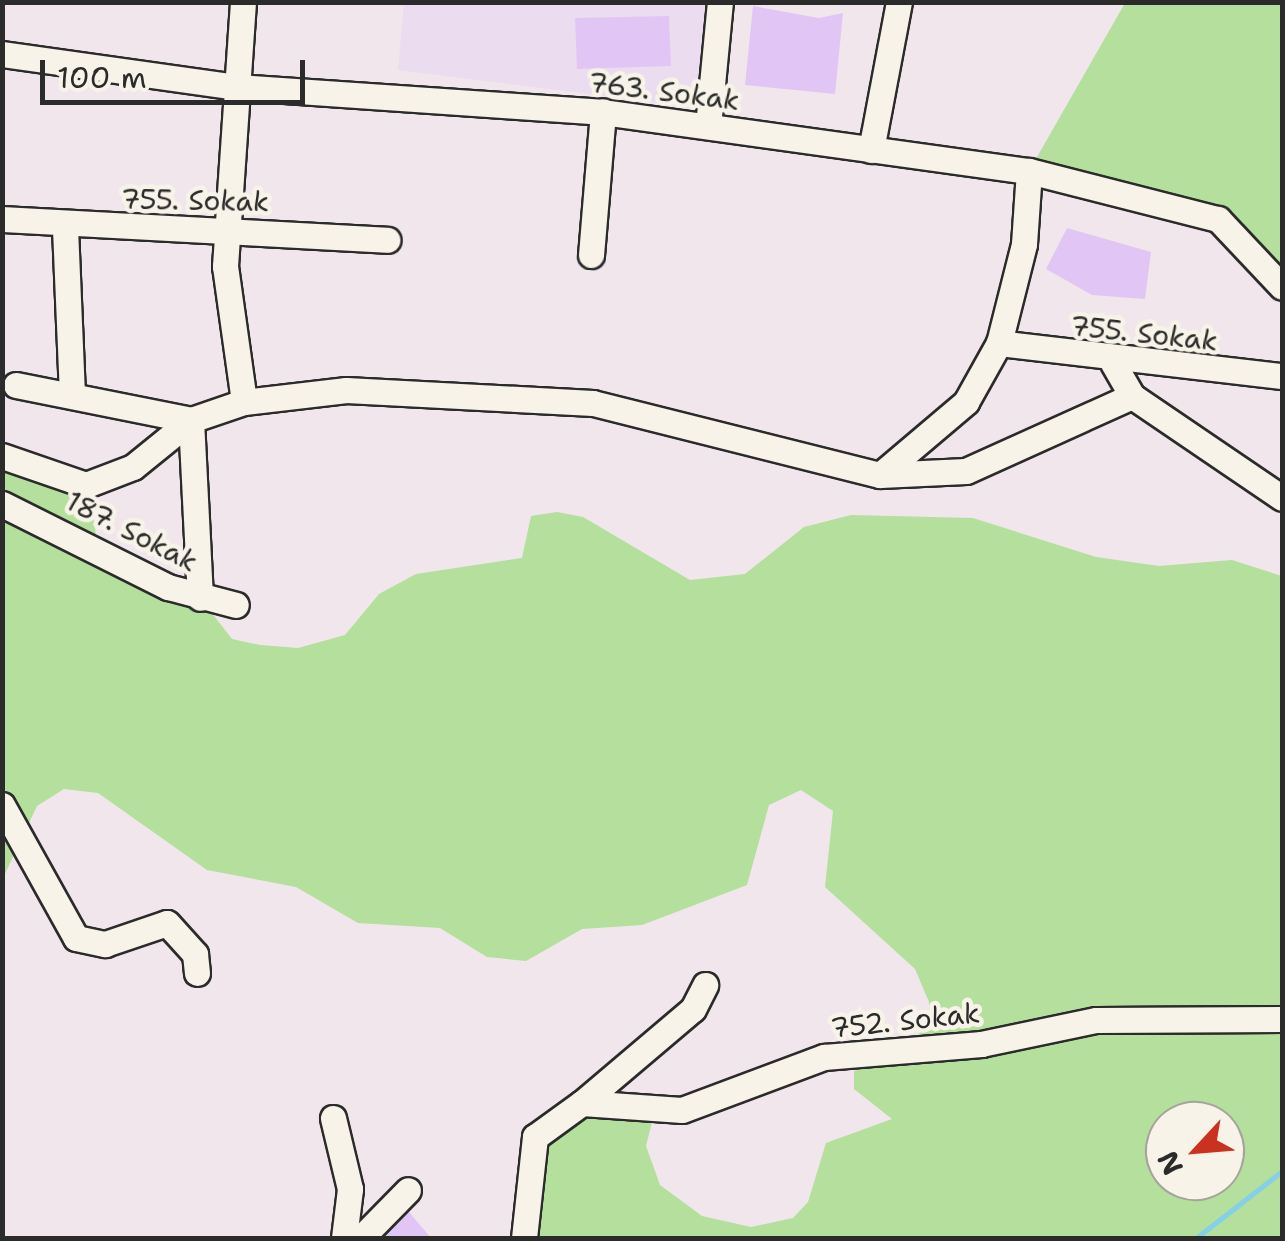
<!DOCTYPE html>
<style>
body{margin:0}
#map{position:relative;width:1285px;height:1241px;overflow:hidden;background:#f0e6ec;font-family:"Shantell Sans",sans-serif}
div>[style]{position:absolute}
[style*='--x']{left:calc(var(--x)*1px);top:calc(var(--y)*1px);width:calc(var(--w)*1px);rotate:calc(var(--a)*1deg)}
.built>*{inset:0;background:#ecdcef}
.green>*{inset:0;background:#b4df9d}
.stream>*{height:5px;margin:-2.5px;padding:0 2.5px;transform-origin:2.5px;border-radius:2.5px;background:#85d0e6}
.building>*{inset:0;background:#e1c6f5}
.roads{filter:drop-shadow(2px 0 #2b2b2b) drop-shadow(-2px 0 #2b2b2b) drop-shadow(0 2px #2b2b2b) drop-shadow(0 -2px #2b2b2b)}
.minor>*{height:25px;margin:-12.5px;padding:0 12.5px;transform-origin:12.5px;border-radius:12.5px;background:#f7f3e8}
span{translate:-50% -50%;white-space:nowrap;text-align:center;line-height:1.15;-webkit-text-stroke:9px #f7f3e8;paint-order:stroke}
.street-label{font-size:28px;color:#2b2b2b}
.frame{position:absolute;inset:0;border:5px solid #2b2b2b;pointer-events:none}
.north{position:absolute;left:1145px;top:1101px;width:100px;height:100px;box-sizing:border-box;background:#f7f3e8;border:2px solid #a5a39c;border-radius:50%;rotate:244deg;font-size:28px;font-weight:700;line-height:40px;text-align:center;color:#2b2b2b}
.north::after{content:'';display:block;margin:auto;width:35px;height:45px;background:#c8321e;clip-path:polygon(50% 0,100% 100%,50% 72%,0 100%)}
.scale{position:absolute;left:40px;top:60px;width:265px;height:45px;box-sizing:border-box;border:5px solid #2b2b2b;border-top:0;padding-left:12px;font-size:30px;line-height:35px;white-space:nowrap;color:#2b2b2b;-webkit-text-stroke:8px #f7f3e8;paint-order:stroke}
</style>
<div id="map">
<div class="built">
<div style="clip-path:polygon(404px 3px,713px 3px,703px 108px,398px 70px)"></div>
</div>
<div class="green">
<div style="clip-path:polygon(1125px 3px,1282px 3px,1282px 287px,1242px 237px,1029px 171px)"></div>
<div style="clip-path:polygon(evenodd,3px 456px,66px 481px,94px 519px,97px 546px,200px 598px,232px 639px,260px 645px,298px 648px,345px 635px,379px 594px,416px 574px,522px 558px,531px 516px,557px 512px,583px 517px,690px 580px,745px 574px,804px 527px,851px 515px,973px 518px,1096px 557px,1159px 566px,1232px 560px,1282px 576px,1282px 1238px,524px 1238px,527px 1160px,564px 1111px,654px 1114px,646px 1146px,660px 1185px,702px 1216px,751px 1227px,793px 1218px,808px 1202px,826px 1143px,892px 1119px,854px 1089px,854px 1071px,891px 1062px,930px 1023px,929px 1002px,915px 969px,825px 887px,833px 811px,801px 790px,769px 805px,747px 885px,642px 925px,582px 929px,526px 961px,487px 957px,440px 928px,358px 923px,296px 887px,207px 870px,98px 793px,64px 789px,37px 806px,3px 878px,3px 456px,1165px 1121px,1225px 1121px,1225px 1181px,1165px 1181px,1165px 1121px)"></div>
</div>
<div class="stream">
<div style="--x:1196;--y:1238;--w:109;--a:-37.9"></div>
</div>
<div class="building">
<div style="clip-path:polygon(753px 6px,819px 18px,843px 13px,835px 94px,745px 85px)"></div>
<div style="clip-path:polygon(669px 16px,671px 66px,577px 69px,575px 18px)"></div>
<div style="clip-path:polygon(1067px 228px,1151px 252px,1145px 299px,1092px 295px,1046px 269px)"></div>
<div style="clip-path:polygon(409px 1212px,431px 1238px,383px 1238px)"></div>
</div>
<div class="roads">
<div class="minor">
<div style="--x:243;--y:2;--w:265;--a:93.9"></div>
<div style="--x:225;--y:266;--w:137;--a:82"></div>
<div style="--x:2;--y:54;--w:238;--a:8"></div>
<div style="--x:238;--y:87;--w:366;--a:3.9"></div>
<div style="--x:603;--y:112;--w:430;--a:7.9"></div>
<div style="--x:1029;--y:171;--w:195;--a:14.3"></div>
<div style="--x:1218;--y:219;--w:93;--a:46.7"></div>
<div style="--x:708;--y:126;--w:125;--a:-84.5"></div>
<div style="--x:871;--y:150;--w:151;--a:-79.3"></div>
<div style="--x:2;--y:219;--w:386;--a:3.1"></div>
<div style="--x:65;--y:228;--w:164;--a:87.6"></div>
<div style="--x:591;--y:255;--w:144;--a:-85.2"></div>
<div style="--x:999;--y:343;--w:285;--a:6.7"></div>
<div style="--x:16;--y:385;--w:178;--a:11.3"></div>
<div style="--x:191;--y:420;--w:56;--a:-18.8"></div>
<div style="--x:244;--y:402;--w:103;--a:-6.7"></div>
<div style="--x:346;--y:390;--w:247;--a:3"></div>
<div style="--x:593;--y:403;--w:296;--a:14.1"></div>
<div style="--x:880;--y:475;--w:86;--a:-2.7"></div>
<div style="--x:966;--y:471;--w:182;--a:-24.3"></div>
<div style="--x:1132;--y:396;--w:38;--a:-120"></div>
<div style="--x:1132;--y:396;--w:181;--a:34.2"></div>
<div style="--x:191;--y:420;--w:178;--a:87.1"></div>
<div style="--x:2;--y:456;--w:89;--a:19"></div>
<div style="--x:86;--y:485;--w:50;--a:-21"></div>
<div style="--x:133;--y:467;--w:75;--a:-39"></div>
<div style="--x:880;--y:475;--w:113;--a:-40.3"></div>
<div style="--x:966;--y:402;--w:68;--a:-60.8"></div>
<div style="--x:999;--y:343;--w:102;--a:-75.8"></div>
<div style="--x:1024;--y:244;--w:73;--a:-86.1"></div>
<div style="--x:2;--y:504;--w:186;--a:26.6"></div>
<div style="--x:168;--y:587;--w:70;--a:14.8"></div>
<div style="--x:2;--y:805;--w:152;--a:60.9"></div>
<div style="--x:76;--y:938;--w:30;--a:12"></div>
<div style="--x:105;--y:944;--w:65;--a:-18.7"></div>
<div style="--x:167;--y:923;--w:42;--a:47.9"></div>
<div style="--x:195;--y:954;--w:19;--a:84"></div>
<div style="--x:582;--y:1103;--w:145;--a:-40.3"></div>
<div style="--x:693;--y:1009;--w:27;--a:-63"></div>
<div style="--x:333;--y:1118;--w:73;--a:76.5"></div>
<div style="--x:350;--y:1189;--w:49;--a:97"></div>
<div style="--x:361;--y:1238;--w:67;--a:-45.6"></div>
<div style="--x:524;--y:1238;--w:102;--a:-83.8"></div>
<div style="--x:535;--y:1137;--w:58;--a:-35.9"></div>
<div style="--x:582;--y:1103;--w:100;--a:4"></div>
<div style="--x:682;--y:1110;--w:152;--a:-20.5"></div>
<div style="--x:824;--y:1057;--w:158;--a:-4.7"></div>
<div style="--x:981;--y:1044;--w:117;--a:-11.8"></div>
<div style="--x:1096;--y:1020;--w:186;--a:-0.3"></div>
</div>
</div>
<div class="street-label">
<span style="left:664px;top:91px;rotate:7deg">763. Sokak</span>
<span style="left:195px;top:200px;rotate:1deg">755. Sokak</span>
<span style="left:1144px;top:333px;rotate:6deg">755. Sokak</span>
<span style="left:132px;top:531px;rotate:27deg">187. Sokak</span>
<span style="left:905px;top:1020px;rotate:-6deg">752. Sokak</span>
</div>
<div class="frame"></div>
<div class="north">N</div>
<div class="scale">100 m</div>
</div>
